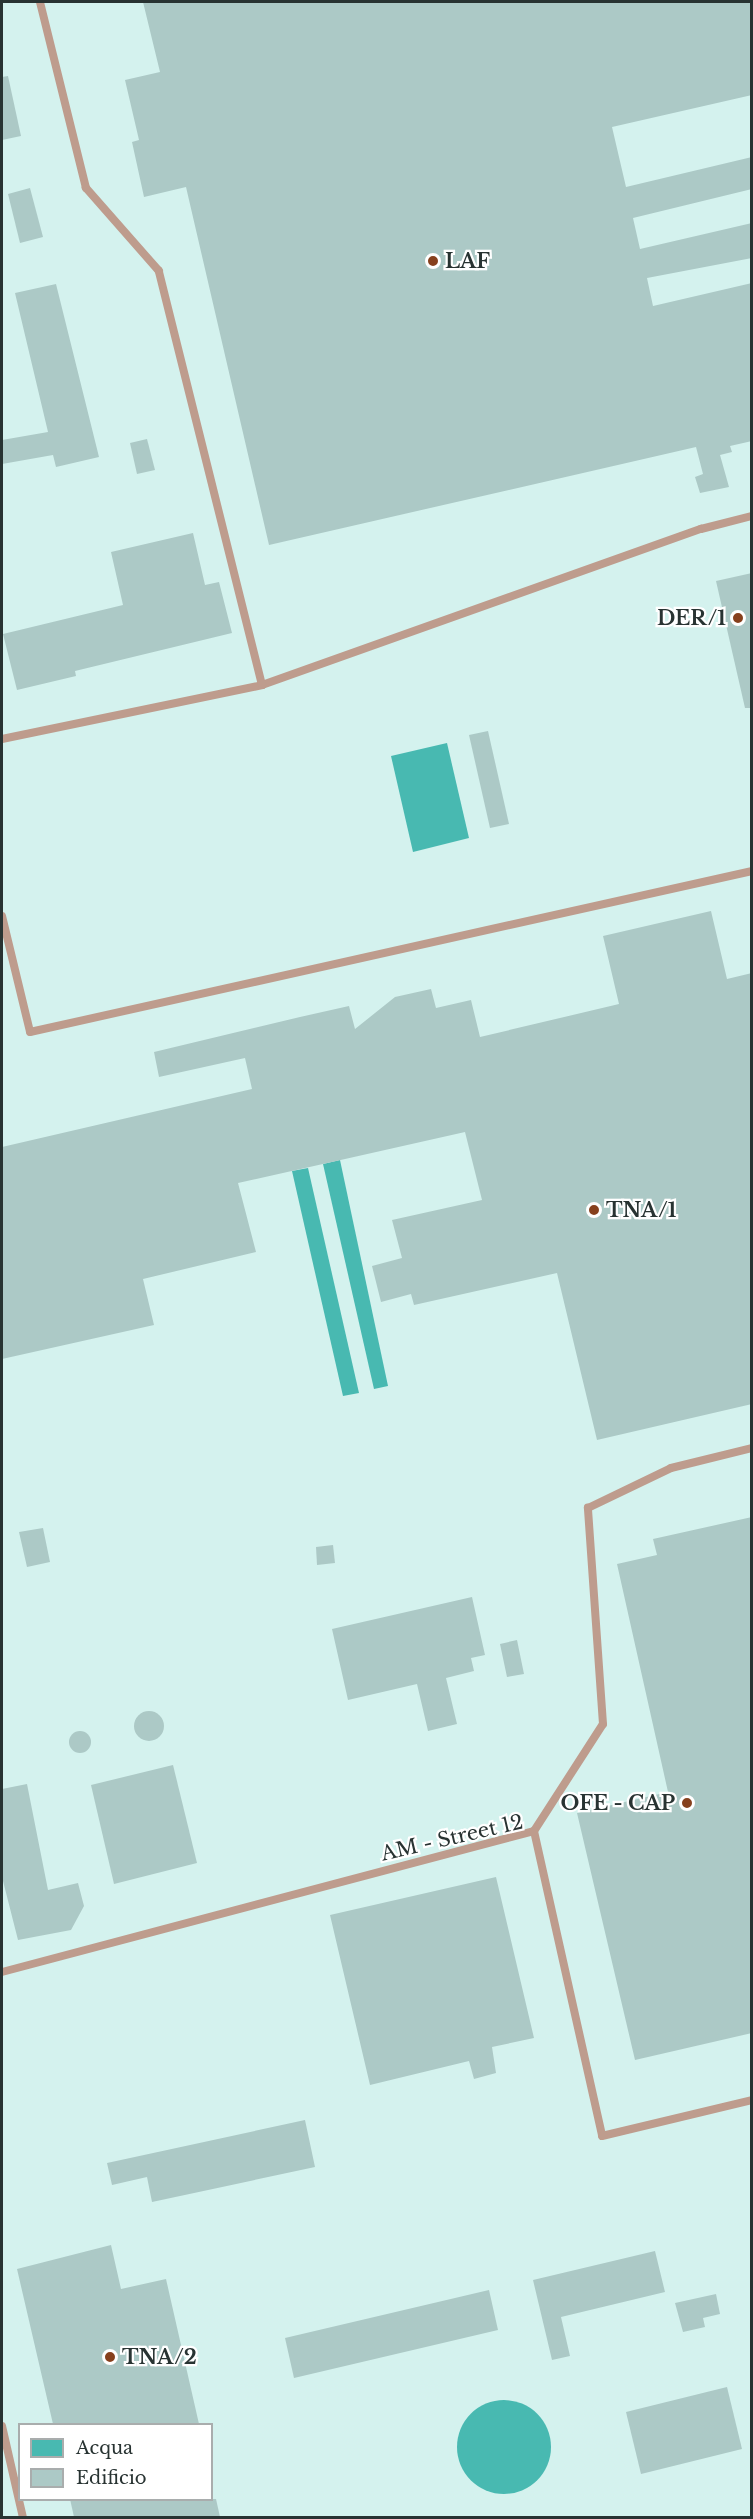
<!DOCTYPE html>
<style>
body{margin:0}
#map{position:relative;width:753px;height:2519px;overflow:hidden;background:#d4f2ee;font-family:"Libre Baskerville",serif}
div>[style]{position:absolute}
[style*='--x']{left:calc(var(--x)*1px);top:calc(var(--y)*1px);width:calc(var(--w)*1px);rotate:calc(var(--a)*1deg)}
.water>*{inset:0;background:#48b9b1}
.round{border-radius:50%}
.building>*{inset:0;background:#acc9c6}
.service>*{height:8px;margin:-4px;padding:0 4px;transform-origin:4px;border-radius:4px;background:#be9c8d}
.dots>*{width:16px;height:16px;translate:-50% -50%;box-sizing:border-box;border:3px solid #fff;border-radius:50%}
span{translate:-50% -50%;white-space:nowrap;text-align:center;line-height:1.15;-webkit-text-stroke:4.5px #fff;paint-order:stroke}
.poi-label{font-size:20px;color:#283332;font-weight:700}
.left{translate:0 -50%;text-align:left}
.right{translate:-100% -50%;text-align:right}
.street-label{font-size:20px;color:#283332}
.frame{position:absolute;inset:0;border:3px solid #283332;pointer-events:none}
.legend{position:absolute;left:18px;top:2423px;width:195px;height:78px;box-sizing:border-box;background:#fff;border:2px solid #a9adad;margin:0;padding:8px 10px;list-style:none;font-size:18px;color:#283332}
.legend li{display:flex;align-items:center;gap:12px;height:30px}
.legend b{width:30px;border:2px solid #a9adad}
</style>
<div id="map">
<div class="water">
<div style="clip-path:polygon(447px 743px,469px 838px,413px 852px,391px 756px)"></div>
<div style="clip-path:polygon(340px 1160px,388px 1386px,374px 1389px,323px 1164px)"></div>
<div style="clip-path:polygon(308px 1168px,359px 1393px,343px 1396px,292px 1171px)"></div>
<div class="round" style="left:457px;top:2400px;width:94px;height:94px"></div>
</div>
<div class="building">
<div style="clip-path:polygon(143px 2px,752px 2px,752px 95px,612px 127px,626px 187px,752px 157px,752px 189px,633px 218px,640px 249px,752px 223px,752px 258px,647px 278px,653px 306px,752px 283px,752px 441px,730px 446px,732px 452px,720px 455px,729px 487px,700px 493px,695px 477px,703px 474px,696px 447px,269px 545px,186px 187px,144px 197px,132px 142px,139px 140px,125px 80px,160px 72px)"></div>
<div style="clip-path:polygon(8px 76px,21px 136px,2px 140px,2px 77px)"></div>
<div style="clip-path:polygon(30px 188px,43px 237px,20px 243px,8px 194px)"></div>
<div style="clip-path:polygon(56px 284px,99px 457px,56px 467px,53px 455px,2px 464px,2px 440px,48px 432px,15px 293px)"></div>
<div style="clip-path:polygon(147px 439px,155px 470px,137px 474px,130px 443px)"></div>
<div style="clip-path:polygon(193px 533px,205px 585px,219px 582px,232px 633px,75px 671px,76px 676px,17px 690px,3px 634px,123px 605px,111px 552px)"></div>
<div style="clip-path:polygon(752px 573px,752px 708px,745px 708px,716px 581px)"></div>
<div style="clip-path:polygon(488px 731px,509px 824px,490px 828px,469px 735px)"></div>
<div style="clip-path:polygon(711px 911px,727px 979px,752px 973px,752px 1404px,597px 1440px,557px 1273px,414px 1305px,411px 1294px,381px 1302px,372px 1266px,402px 1258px,392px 1220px,482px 1200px,465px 1132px,238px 1183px,256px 1252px,143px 1279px,154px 1325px,2px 1359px,2px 1147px,252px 1089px,245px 1058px,159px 1077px,154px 1052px,300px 1017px,349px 1006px,355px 1029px,395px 997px,431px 989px,436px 1008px,471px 1000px,480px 1037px,619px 1004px,603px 936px)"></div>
<div style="clip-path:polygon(752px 1517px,752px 2033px,635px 2060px,577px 1813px,668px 1792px,617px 1564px,657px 1555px,653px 1539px)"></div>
<div style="clip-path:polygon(43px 1528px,50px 1562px,27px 1567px,19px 1532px)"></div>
<div style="clip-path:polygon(333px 1545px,335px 1563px,317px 1565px,316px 1547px)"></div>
<div style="clip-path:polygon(472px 1597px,485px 1655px,471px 1658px,474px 1671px,446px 1678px,457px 1724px,428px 1731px,417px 1684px,348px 1700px,332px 1629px)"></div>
<div style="clip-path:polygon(517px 1640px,524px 1674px,507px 1677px,500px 1644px)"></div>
<div class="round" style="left:134px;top:1711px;width:30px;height:30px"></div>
<div class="round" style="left:69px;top:1731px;width:22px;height:22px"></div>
<div style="clip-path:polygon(173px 1765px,197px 1863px,114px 1884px,91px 1785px)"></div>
<div style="clip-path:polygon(27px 1784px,48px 1890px,78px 1883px,84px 1906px,71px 1930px,18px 1940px,2px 1877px,2px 1789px)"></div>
<div style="clip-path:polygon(496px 1877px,534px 2038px,492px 2047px,496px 2073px,474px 2079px,469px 2061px,370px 2085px,330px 1915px)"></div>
<div style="clip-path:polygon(305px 2120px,315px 2167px,152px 2202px,147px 2177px,112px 2185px,107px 2163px)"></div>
<div style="clip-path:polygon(111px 2245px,121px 2289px,166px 2279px,199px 2424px,53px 2424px,17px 2269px)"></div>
<div style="clip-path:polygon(655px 2251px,665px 2292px,561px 2317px,570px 2356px,552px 2360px,533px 2280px)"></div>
<div style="clip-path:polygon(489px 2290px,498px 2330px,294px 2378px,285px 2338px)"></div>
<div style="clip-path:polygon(716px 2294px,720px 2314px,703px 2318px,705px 2327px,683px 2332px,675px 2303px)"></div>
<div style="clip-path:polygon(727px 2387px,742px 2449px,641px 2474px,626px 2412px)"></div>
<div style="clip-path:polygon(70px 2499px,216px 2499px,220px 2517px,74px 2517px)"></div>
</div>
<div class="service">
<div style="--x:262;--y:685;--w:466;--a:-19.6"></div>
<div style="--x:701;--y:529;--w:53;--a:-14.3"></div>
<div style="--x:2;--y:739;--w:266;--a:-11.7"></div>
<div style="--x:262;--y:685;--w:427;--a:-104"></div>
<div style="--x:159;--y:271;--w:111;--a:-131.3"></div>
<div style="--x:86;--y:188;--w:192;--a:-103.9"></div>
<div style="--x:2;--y:916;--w:119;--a:76.4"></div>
<div style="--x:30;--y:1032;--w:740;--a:-12.57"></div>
<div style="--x:534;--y:1831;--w:127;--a:-57.2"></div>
<div style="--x:603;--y:1724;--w:217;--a:-94"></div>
<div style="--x:588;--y:1508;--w:92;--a:-25.7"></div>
<div style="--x:671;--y:1468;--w:83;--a:-13.9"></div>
<div style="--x:2;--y:1972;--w:550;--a:-14.84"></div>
<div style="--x:534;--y:1831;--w:312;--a:77.4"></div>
<div style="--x:602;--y:2136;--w:154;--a:-13.5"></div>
<div style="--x:2;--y:2426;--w:94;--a:77.1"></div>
</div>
<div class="dots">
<div style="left:433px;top:261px;background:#86401d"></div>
<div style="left:738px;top:618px;background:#86401d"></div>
<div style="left:594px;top:1210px;background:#86401d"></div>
<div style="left:687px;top:1803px;background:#86401d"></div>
<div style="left:110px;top:2357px;background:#86401d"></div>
</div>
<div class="poi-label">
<span class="left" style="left:445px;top:261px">LAF</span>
<span class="right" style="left:726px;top:618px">DER/1</span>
<span class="left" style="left:606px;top:1210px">TNA/1</span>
<span class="right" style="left:675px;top:1803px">OFE - CAP</span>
<span class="left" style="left:122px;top:2357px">TNA/2</span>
</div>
<div class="street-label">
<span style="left:452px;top:1838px;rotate:-13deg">AM - Street 12</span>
</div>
<div class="frame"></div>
<ul class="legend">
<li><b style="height:16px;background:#48b9b1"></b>Acqua</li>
<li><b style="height:16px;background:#acc9c6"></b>Edificio</li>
</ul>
</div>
